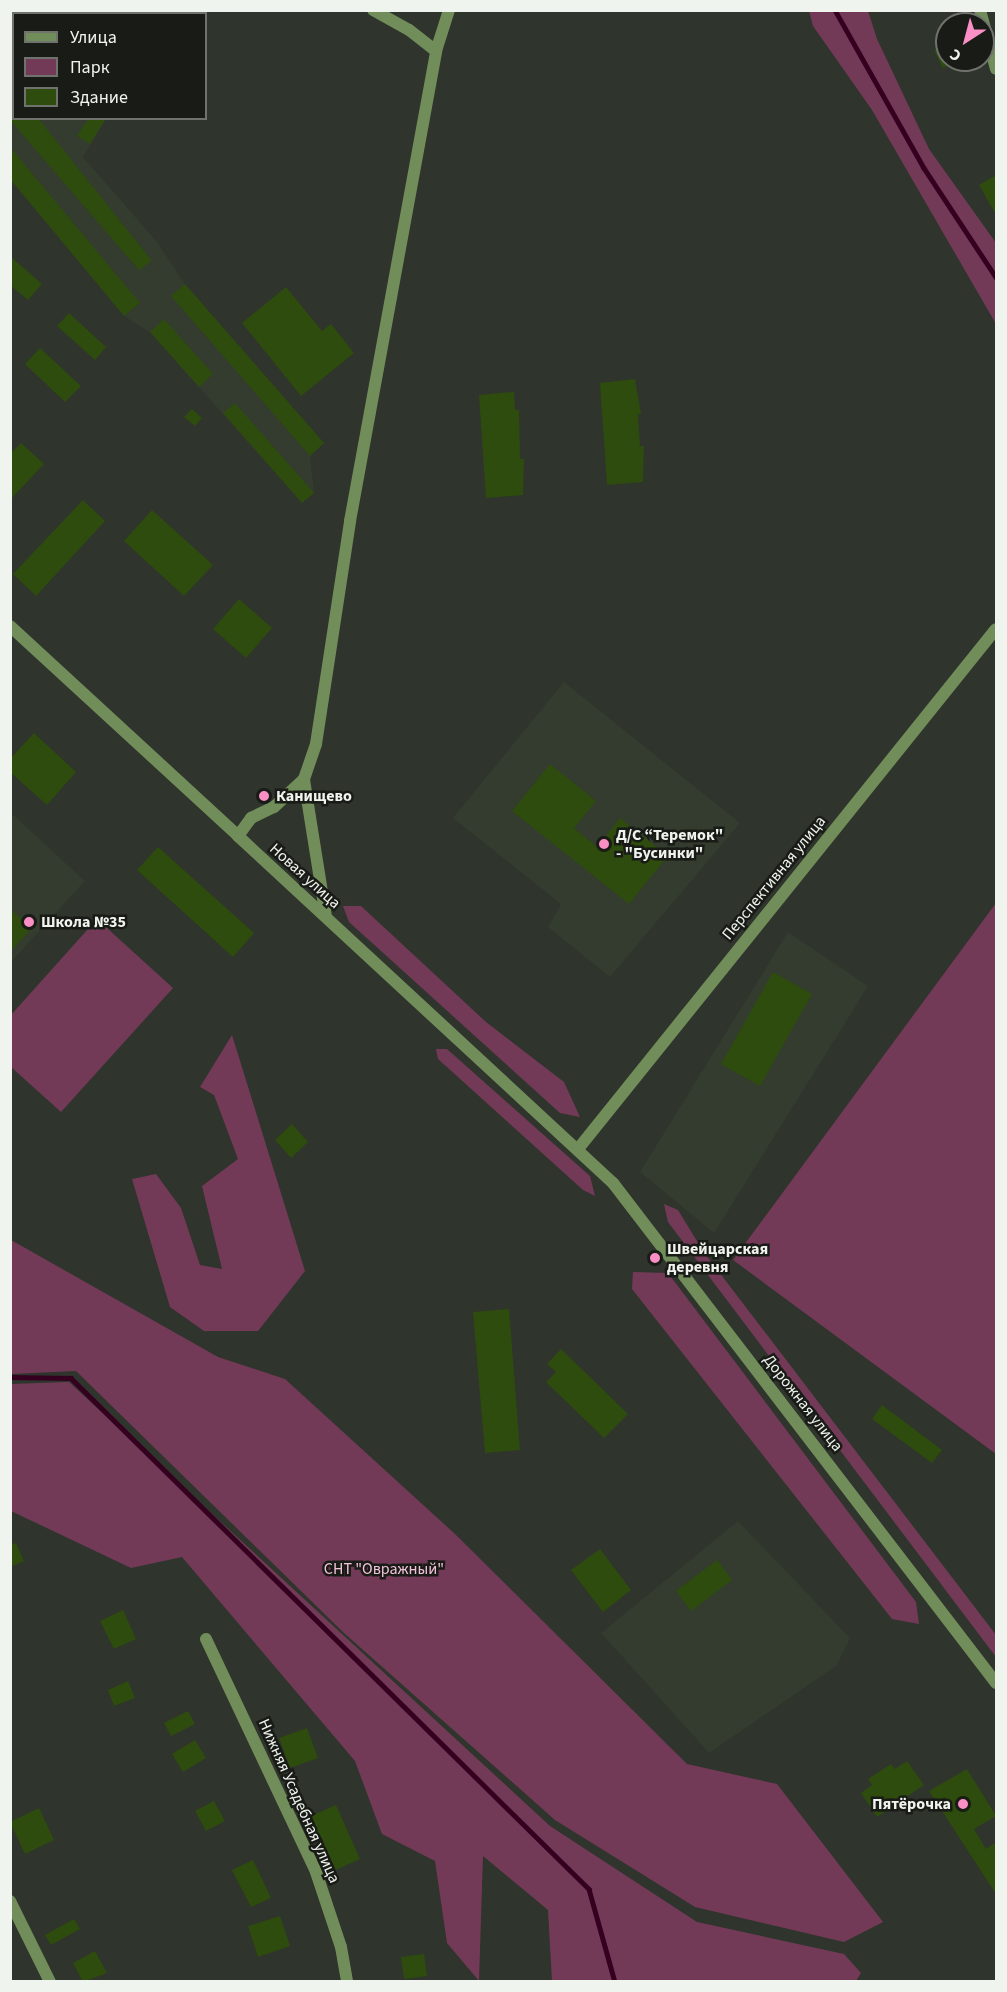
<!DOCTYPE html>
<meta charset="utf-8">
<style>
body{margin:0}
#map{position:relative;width:1007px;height:1992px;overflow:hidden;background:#2f342c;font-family:"Source Sans 3",sans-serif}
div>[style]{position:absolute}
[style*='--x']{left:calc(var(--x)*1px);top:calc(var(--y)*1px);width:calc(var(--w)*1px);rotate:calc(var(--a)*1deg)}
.built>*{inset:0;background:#333c2e}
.green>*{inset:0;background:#733a58}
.stream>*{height:4.5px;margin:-2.25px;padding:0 2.25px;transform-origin:2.25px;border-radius:2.25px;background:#350020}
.building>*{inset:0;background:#2e4c0d}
.minor>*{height:12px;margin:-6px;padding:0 6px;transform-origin:6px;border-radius:6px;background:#718d5a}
.tertiary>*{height:12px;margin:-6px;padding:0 6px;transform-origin:6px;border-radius:6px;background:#718d5a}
.dots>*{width:16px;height:16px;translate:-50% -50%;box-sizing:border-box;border:3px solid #191b17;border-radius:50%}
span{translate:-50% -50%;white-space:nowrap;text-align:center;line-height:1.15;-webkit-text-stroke:5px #191b17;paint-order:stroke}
.poi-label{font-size:16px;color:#f0f4ee;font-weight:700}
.left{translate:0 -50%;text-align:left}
.right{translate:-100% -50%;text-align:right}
.street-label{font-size:16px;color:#f0f4ee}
.park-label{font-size:16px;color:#f1c2d8}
.frame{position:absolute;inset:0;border:12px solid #f0f4ee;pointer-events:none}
.legend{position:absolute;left:12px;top:12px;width:195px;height:108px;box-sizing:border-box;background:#191b17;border:2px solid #6f726d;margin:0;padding:8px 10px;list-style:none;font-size:18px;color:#f0f4ee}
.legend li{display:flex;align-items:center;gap:12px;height:30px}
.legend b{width:30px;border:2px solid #6f726d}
.north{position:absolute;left:935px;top:12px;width:60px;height:60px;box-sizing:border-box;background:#191b17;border:2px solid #6f726d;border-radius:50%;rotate:216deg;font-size:16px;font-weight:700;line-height:24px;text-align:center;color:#f0f4ee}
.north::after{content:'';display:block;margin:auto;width:21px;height:27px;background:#fa8fc6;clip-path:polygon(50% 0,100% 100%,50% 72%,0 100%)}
</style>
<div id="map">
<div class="built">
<div style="clip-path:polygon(10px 11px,176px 11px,14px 14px,14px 118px,106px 119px,83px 157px,157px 242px,185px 284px,324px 443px,310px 456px,314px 493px,302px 503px,150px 332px,124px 316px,11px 179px)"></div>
<div style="clip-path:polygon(564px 682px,740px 823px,610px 977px,548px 927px,561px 904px,453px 818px)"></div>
<div style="clip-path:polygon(10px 812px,85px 881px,11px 962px,10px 962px)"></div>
<div style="clip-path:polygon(788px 932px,868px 986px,714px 1233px,640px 1172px)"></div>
<div style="clip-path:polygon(738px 1521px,850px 1638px,836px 1666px,709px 1753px,601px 1633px)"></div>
</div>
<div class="green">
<div style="clip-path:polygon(809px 11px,868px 11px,877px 39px,929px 149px,996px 243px,996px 324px,872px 110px,813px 26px)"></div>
<div style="clip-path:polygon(996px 903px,996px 1454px,733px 1260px)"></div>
<div style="clip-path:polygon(343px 906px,361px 906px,486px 1022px,564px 1082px,580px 1117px,560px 1113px,349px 922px)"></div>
<div style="clip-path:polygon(97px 919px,173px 988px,61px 1112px,11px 1067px,11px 1015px)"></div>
<div style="clip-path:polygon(232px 1035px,305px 1271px,258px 1331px,204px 1331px,170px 1307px,132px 1179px,156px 1174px,181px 1208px,200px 1265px,222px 1269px,202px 1186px,238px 1159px,214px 1095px,200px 1087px)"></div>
<div style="clip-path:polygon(436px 1049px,447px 1049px,590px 1176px,595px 1196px,583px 1190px,438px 1059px)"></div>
<div style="clip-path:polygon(664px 1204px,678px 1210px,703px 1251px,996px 1635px,996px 1657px,668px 1222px)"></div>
<div style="clip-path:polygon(11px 1240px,218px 1357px,285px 1379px,455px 1534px,687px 1764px,777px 1784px,883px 1922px,844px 1942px,695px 1907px,555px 1820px,344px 1633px,76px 1371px,11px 1374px)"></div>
<div style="clip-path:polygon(633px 1272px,668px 1273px,916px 1602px,919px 1624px,892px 1619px,632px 1289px)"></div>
<div style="clip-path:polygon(69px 1382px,550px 1826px,697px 1922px,844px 1954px,861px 1973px,856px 1981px,552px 1981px,548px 1910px,483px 1856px,479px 1981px,447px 1943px,435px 1861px,382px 1834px,355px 1761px,182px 1557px,131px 1568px,11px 1511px,11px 1384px)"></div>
</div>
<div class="stream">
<div style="--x:835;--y:10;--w:181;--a:60.6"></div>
<div style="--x:924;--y:168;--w:131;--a:56.6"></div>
<div style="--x:10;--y:1377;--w:61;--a:0.9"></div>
<div style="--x:71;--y:1378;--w:728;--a:44.61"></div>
<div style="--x:589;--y:1889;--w:97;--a:74.4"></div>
</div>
<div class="building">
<div style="clip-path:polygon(38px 10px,79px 10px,36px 14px)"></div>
<div style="clip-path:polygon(101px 10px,142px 10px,100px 14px)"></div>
<div style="clip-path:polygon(947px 43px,947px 60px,959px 60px,943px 68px,934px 50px)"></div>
<div style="clip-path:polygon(14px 49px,14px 118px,38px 118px,152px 261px,139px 270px,10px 120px)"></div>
<div style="clip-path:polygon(89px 118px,106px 118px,90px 144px,77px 136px)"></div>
<div style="clip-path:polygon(10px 147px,140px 303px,124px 316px,10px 179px)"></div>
<div style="clip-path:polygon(996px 175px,996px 215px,979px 185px)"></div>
<div style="clip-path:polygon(10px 256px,42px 284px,28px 300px,10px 285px)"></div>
<div style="clip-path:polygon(185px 284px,324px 443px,310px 456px,171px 296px)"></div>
<div style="clip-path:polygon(286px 287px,322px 331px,331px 324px,354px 353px,301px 396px,242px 323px)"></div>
<div style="clip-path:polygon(69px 313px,106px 347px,95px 360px,57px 326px)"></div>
<div style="clip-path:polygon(164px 319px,213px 374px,199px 387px,150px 332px)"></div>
<div style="clip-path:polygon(40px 348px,81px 386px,65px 402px,25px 364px)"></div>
<div style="clip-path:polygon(635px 379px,641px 414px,638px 414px,640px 446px,644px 446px,643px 482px,607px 485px,600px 383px)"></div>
<div style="clip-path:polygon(514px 392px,515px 410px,519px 410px,520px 459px,524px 459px,523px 495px,486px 498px,479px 395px)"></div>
<div style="clip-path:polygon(235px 403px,314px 493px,302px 503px,223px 413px)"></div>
<div style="clip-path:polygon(192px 409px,202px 418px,195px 426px,184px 417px)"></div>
<div style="clip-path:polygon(21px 443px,44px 464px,10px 500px,10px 454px)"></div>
<div style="clip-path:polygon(83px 500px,105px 521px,36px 596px,13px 574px)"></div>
<div style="clip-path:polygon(152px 510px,213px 565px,184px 596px,124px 541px)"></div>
<div style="clip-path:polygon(239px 599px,272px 628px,246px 658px,213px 629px)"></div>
<div style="clip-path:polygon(34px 733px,76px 772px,47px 805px,10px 772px,10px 759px)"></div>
<div style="clip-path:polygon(550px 764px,596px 801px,574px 828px,597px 847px,620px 818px,668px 856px,629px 904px,512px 811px)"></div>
<div style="clip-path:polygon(158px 847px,254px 933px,233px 957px,137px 870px)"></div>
<div style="clip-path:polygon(10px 909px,32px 928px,10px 952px)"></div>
<div style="clip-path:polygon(773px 972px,812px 994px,760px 1086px,721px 1064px)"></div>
<div style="clip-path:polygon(292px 1124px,308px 1142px,291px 1158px,275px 1140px)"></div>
<div style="clip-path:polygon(509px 1309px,520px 1450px,485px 1453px,473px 1312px)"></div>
<div style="clip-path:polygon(561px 1349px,628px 1414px,604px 1438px,546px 1382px,556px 1372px,547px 1364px)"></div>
<div style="clip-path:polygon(882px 1405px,942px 1450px,932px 1463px,872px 1419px)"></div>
<div style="clip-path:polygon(16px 1543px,24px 1561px,10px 1567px,10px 1545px)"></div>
<div style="clip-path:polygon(600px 1549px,631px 1590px,603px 1612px,571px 1570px)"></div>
<div style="clip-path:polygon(717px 1560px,732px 1580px,691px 1611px,676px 1591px)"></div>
<div style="clip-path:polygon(123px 1610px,136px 1639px,114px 1649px,100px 1621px)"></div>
<div style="clip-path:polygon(128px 1681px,135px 1698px,114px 1706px,108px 1690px)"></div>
<div style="clip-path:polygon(188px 1711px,195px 1724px,171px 1736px,164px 1723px)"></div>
<div style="clip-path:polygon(307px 1728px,318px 1758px,290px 1768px,279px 1738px)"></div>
<div style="clip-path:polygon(195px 1740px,206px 1758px,183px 1772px,172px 1754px)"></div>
<div style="clip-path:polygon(907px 1761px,924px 1785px,877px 1817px,861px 1793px,872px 1785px,868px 1779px,891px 1764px,895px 1769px)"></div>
<div style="clip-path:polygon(967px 1769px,996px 1816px,974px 1829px,986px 1849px,996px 1842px,996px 1894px,929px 1791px)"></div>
<div style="clip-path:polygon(214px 1801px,225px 1821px,206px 1831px,195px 1811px)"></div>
<div style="clip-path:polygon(336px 1805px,360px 1859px,325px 1875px,312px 1848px,323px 1844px,311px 1816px)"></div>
<div style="clip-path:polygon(39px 1808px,54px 1840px,25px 1854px,10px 1822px)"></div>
<div style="clip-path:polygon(253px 1860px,271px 1898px,251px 1907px,232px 1870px)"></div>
<div style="clip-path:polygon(280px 1916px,290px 1946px,258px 1957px,248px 1926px)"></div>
<div style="clip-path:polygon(74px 1919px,80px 1929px,51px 1945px,45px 1935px)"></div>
<div style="clip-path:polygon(95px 1951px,107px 1973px,83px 1982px,73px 1963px)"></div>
<div style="clip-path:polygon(424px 1954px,427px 1976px,404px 1979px,401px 1957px)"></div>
</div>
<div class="minor">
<div style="--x:980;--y:10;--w:61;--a:74.8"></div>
<div style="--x:436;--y:51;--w:43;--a:-72.4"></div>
<div style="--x:10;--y:626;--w:310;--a:42.6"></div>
<div style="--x:238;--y:836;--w:22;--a:-54"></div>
<div style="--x:251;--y:818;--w:25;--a:-26"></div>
<div style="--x:274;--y:807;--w:41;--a:-43"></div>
<div style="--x:326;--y:917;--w:140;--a:-99.1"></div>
<div style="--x:304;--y:779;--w:37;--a:-71"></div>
<div style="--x:316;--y:744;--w:226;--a:-81.3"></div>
<div style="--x:350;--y:521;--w:478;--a:-79.6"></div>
<div style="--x:436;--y:51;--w:34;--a:-142"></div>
<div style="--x:409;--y:30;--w:41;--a:-150.9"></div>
<div style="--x:578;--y:1149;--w:667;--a:-51.21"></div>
<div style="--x:206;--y:1639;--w:258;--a:64.7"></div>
<div style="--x:316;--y:1872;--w:79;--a:71.6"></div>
<div style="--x:341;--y:1947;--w:36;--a:80"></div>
<div style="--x:10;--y:1901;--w:90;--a:63.7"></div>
</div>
<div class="tertiary">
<div style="--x:238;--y:836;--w:511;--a:42.78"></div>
<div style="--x:613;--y:1183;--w:630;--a:52.55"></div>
</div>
<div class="dots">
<div style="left:264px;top:796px;background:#fa8fc6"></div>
<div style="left:604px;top:844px;background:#fa8fc6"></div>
<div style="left:29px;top:922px;background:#fa8fc6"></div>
<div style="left:655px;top:1258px;background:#fa8fc6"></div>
<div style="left:963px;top:1804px;background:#fa8fc6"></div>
</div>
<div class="poi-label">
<span class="left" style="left:276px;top:796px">Канищево</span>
<span class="left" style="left:616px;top:844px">Д/С “Теремок"<br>- "Бусинки"</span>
<span class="left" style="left:41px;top:922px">Школа №35</span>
<span class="left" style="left:667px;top:1258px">Швейцарская<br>деревня</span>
<span class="right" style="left:951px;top:1804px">Пятёрочка</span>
</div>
<div class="street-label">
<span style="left:305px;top:876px;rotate:42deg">Новая улица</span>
<span style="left:774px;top:878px;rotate:-51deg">Перспективная улица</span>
<span style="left:803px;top:1403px;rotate:52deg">Дорожная улица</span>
<span style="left:299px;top:1801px;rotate:66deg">Нижняя Усадебная улица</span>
</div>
<div class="park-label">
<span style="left:384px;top:1569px">СНТ "Овражный"</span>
</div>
<div class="frame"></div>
<ul class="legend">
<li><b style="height:8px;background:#718d5a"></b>Улица</li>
<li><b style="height:16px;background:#733a58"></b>Парк</li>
<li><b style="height:16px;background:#2e4c0d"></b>Здание</li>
</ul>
<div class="north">С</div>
</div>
